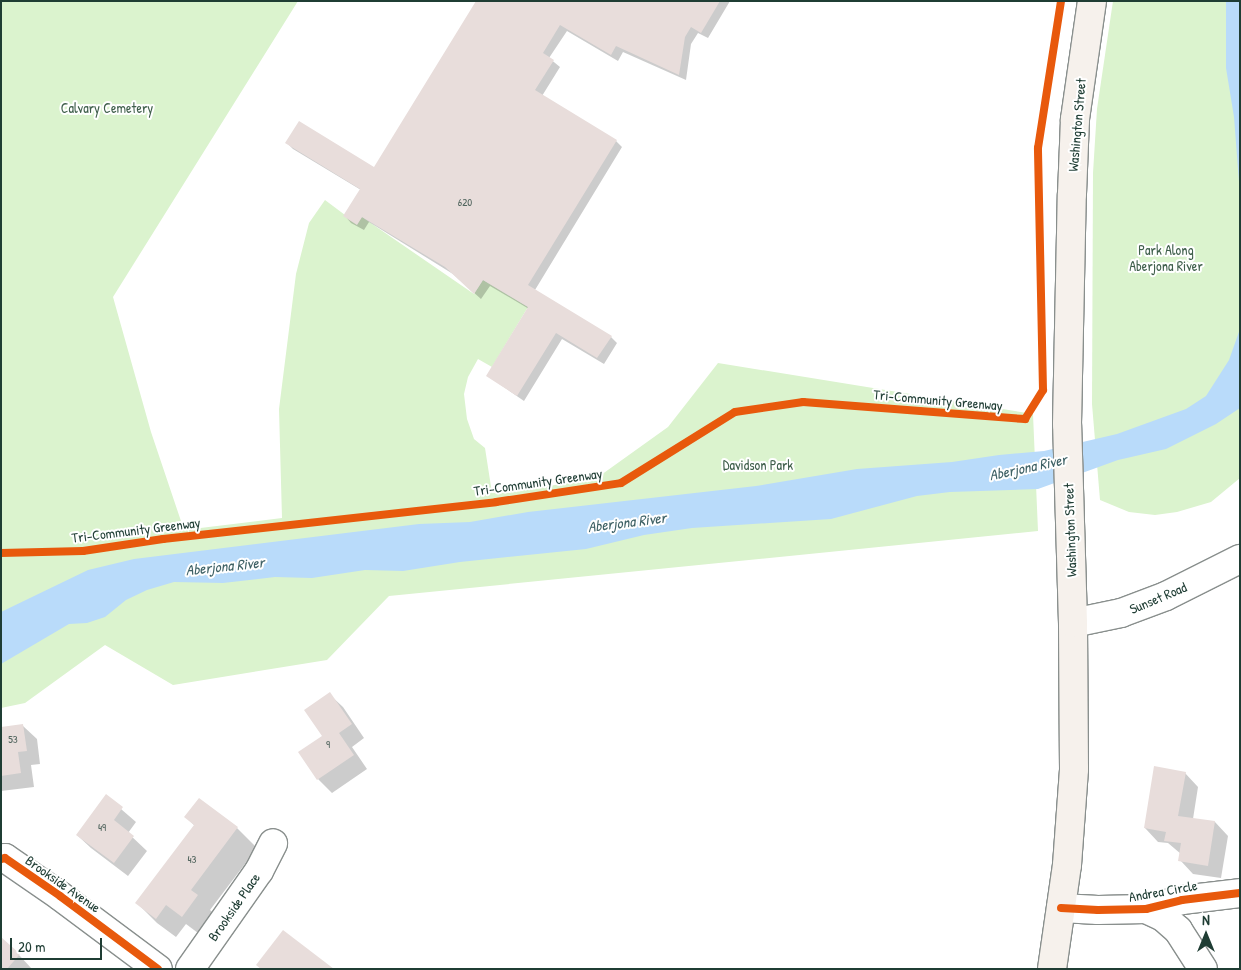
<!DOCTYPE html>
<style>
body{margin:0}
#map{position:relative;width:1241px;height:970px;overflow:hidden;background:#fff;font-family:"Patrick Hand",sans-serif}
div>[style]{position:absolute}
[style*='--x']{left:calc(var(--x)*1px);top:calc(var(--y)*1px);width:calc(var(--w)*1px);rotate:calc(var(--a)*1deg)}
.green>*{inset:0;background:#dbf3ce}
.water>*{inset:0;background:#b9dbfa}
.shadow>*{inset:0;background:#0003}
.building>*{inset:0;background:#e8dddb}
.roads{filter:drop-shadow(1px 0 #898f8d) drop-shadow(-1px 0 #898f8d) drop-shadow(0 1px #898f8d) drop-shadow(0 -1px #898f8d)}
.minor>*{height:28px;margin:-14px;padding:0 14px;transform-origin:14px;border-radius:14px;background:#fff}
.major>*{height:28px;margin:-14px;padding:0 14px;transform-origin:14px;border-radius:14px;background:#f6f1ec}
.cycleway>*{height:8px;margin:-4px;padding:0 4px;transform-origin:4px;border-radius:4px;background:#e8590c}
span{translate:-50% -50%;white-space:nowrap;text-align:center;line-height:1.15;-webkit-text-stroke:4px #fff;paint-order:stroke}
.number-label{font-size:11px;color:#51655e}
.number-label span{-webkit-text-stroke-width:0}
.park-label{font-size:14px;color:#3f5f4b}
.street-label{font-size:14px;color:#1f3d34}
.water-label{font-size:15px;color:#3e6165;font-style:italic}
.frame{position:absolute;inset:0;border:2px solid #1f3d34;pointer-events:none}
.north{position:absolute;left:1181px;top:910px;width:50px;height:50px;-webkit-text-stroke:4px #fff;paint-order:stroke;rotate:0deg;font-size:14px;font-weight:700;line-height:20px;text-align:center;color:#1f3d34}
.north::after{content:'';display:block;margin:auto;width:18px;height:22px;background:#1f3d34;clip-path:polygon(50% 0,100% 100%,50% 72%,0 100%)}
.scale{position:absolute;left:10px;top:938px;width:92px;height:22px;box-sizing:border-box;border:2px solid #1f3d34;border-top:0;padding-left:6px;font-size:15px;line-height:18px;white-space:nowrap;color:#1f3d34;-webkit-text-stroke:4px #fff;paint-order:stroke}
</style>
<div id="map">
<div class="green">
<div style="clip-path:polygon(1px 1px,298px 1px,113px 297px,151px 432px,184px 530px,282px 518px,279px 409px,296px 274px,309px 223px,325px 200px,357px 224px,362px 217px,474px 294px,483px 280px,528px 307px,492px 367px,478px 359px,468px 377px,464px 394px,467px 419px,474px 439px,485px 448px,492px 493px,594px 480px,668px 427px,718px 363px,1033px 414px,1038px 531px,389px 596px,327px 660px,173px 685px,105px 645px,25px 703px,1px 708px)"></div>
<div style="clip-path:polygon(1113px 1px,1240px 1px,1240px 478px,1211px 502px,1177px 512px,1155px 515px,1129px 512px,1100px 500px,1092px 404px,1093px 173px,1097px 109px)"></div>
</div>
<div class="water">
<div style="clip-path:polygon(1226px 1px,1240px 1px,1240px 195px,1234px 117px,1226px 68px)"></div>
<div style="clip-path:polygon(1240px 329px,1240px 408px,1216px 424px,1166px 449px,1118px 460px,1038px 489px,950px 492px,917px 496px,831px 519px,692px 528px,644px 535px,586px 549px,460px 562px,403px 571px,365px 570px,312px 578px,275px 577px,223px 583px,174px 582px,147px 590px,126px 600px,105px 617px,87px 623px,69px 624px,1px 664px,1px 612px,88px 570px,134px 559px,419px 524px,470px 522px,528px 512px,756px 486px,857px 469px,952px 462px,999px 455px,1044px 451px,1117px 434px,1186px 409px,1206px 396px,1229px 360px)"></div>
</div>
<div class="shadow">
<div style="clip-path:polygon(477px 1px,730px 1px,708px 38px,698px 33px,691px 44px,686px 80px,623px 52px,618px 61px,567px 31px,549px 58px,560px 67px,542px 96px,616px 141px,622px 147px,535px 290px,611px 337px,617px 343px,604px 364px,562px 339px,524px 401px,488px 376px,529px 309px,490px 286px,481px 299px,453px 274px,369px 222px,364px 230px,351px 223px,345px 216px,361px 190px,293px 149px,287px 143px,375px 169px)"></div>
<div style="clip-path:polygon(329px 694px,343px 707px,364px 738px,352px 747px,367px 769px,332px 793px,318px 779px,300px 752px,323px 736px)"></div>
<div style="clip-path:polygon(23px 726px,37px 739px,40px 764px,31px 765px,34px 787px,1px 791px,1px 729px)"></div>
<div style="clip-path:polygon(1185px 773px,1198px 787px,1193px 819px,1215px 822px,1228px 836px,1221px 878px,1193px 874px,1180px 860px,1181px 854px,1168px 843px,1158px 842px,1145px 828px)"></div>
<div style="clip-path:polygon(106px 796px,136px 822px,128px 833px,147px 851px,128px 876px,91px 848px,77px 835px)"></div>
<div style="clip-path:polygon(199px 799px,237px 828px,257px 848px,210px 910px,217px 916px,202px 936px,186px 924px,176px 937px,157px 923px,137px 903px,195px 826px,186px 817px)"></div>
<div style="clip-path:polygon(1px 939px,19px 955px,32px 969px,1px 969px)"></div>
</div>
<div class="building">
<div style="clip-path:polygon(476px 1px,720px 1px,701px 33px,691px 27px,685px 37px,679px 75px,616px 46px,611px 55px,560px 25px,543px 53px,554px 60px,535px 90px,617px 140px,528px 285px,612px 336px,597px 358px,556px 333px,517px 396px,486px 376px,528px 307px,483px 280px,474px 294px,445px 267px,362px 217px,357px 225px,343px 216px,360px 189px,285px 143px,299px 121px,374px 167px)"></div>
<div style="clip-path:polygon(330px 692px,352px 724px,339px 733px,354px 755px,317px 780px,298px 752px,322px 736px,304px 710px)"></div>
<div style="clip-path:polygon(23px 724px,27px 751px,18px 752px,21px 773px,1px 776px,1px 727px)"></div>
<div style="clip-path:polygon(1154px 766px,1186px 772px,1178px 816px,1215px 821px,1208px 866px,1178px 861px,1181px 843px,1164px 841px,1166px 832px,1144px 828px)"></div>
<div style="clip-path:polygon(106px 794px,123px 807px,114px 820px,134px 836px,114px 863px,76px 835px)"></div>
<div style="clip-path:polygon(199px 798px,238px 827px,191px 890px,198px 895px,182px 917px,166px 905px,156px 919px,135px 903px,194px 825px,184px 817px)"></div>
<div style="clip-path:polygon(283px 930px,334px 969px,261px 969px,256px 965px)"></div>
<div style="clip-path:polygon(1px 937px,20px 954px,7px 969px,1px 969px)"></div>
</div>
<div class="roads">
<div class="minor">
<div style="--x:1073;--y:623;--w:49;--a:-11.8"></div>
<div style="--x:1121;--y:613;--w:48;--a:-20.7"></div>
<div style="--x:1166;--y:596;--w:83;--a:-26.6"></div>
<div style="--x:1;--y:859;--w:4;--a:-14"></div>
<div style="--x:5;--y:858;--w:67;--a:34.6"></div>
<div style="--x:60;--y:896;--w:122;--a:36.7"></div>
<div style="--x:1061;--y:908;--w:37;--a:3"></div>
<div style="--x:1098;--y:910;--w:48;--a:-1.2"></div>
<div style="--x:1146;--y:909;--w:37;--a:-14"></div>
<div style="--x:1182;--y:900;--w:58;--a:-6.9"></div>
<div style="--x:1146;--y:909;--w:19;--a:25"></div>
<div style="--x:1163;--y:917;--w:20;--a:41"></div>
<div style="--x:1178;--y:930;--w:46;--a:57.3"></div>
<div style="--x:190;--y:969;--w:120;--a:-54.9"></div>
<div style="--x:259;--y:871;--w:31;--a:-63"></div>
</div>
<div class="major">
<div style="--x:1052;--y:969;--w:105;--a:-81.8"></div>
<div style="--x:1067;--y:865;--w:96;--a:-85.8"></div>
<div style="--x:1074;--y:769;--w:146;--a:-90.4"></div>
<div style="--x:1073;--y:623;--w:199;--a:-91.7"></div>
<div style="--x:1067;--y:424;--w:230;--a:-88.8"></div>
<div style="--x:1072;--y:194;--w:75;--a:-87.7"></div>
<div style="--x:1075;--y:119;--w:119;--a:-81.8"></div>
</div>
</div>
<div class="cycleway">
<div style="--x:1;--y:553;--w:82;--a:-1.4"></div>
<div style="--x:83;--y:551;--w:81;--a:-8.5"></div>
<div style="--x:163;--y:539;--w:335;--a:-6.3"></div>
<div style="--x:496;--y:502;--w:126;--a:-8.6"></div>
<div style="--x:621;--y:483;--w:134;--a:-31.9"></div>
<div style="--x:735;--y:412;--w:69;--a:-8.4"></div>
<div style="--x:803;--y:402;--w:223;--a:4.4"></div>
<div style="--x:1025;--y:419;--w:34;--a:-58"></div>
<div style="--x:1043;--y:390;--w:242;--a:-91.2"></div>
<div style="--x:1038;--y:148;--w:149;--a:-81.1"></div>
<div style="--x:1;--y:859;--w:4;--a:-14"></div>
<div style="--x:5;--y:858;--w:67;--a:34.6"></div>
<div style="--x:60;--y:896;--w:122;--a:36.7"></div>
<div style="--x:1061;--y:908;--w:37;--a:3"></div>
<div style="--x:1098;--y:910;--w:48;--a:-1.2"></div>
<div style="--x:1146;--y:909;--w:37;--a:-14"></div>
<div style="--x:1182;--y:900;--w:58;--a:-6.9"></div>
</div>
<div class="number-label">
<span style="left:465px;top:202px">620</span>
<span style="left:13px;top:739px">53</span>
<span style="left:328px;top:744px">9</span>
<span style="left:102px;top:827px">49</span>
<span style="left:192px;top:859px">43</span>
</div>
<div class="park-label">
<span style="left:107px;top:108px">Calvary Cemetery</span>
<span style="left:1166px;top:258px">Park Along<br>Aberjona River</span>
<span style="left:758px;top:465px">Davidson Park</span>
</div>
<div class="street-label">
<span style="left:1077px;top:125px;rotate:-85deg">Washington Street</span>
<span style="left:938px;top:400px;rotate:5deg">Tri-Community Greenway</span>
<span style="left:538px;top:482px;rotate:-8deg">Tri-Community Greenway</span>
<span style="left:136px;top:530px;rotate:-7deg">Tri-Community Greenway</span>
<span style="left:1070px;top:530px;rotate:-92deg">Washington Street</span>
<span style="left:1158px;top:598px;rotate:-23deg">Sunset Road</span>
<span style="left:63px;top:884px;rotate:35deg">Brookside Avenue</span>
<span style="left:1163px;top:891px;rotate:-10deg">Andrea Circle</span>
<span style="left:234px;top:907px;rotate:-55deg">Brookside Place</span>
</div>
<div class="water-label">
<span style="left:1028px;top:467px;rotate:-12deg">Aberjona River</span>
<span style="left:627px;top:522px;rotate:-7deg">Aberjona River</span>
<span style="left:225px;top:566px;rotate:-6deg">Aberjona River</span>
</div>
<div class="frame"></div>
<div class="north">N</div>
<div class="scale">20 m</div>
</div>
